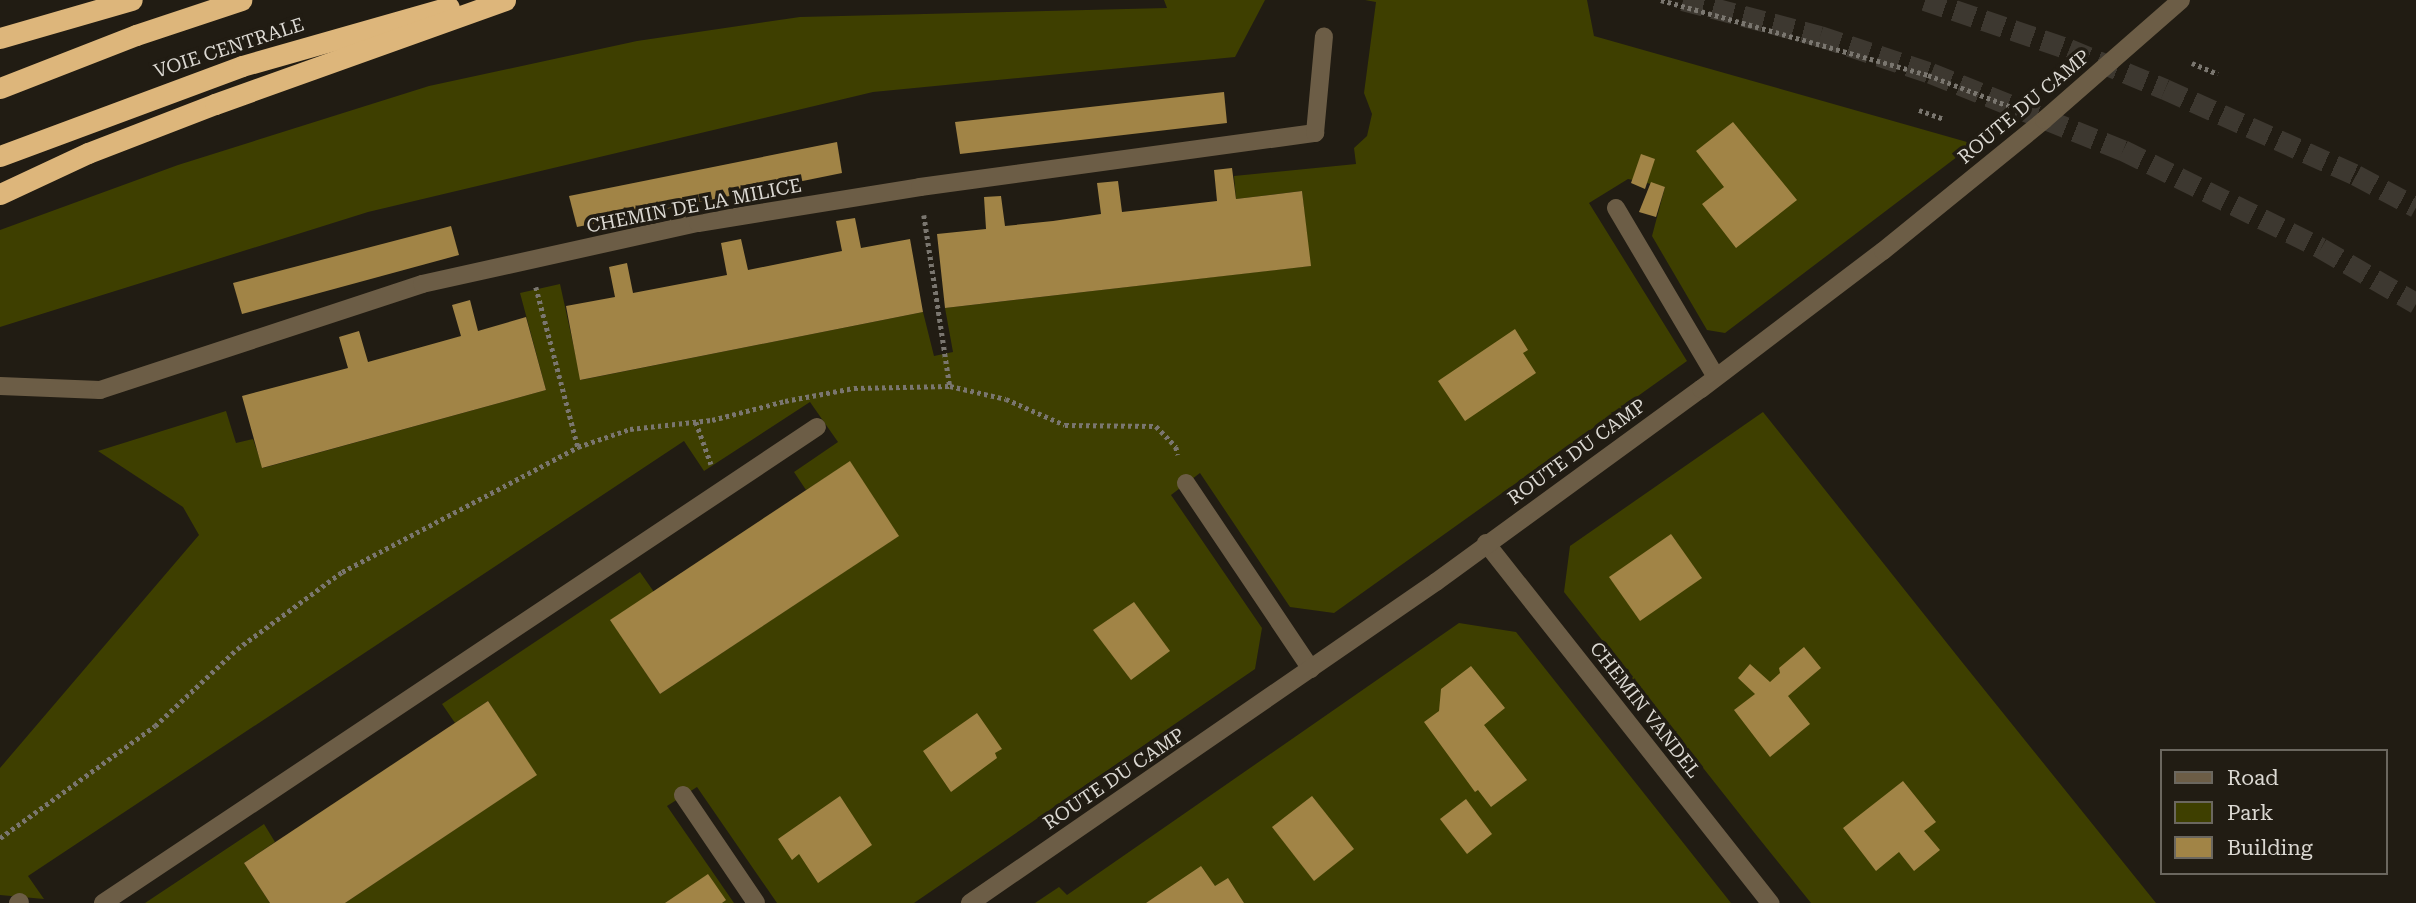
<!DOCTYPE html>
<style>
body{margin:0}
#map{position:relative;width:2416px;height:903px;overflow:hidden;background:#211c13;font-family:"Roboto Serif",serif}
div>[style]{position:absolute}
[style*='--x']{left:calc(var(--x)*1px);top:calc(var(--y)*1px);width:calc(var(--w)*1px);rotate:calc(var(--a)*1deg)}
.green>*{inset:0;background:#3e3f00}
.building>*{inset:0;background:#a18446}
.motorway-tunnel>*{height:21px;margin-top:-10.5px;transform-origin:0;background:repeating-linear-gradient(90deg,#3d3830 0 21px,transparent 0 31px)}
.path>*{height:4.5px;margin-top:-2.25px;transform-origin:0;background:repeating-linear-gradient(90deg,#7a766f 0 3.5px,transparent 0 7px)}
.service>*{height:18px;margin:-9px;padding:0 9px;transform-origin:9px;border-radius:9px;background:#6c5d46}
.minor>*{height:18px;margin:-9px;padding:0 9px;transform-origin:9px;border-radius:9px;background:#6c5d46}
.tertiary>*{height:18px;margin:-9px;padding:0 9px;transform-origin:9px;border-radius:9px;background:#6c5d46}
.motorway>*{height:21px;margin:-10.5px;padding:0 10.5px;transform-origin:10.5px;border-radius:10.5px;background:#ddb67b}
span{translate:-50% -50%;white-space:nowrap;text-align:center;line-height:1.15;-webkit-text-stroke:7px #211c13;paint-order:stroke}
.street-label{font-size:19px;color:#dbd8d2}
.legend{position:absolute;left:2160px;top:749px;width:228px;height:126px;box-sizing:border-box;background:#211c13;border:2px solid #6b675f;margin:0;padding:9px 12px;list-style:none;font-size:21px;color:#dbd8d2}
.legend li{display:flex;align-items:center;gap:14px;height:35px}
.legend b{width:35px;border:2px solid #6b675f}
</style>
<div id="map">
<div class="green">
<div style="clip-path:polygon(1164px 0,1265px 0,1235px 57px,873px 92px,368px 212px,0 327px,0 230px,178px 165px,429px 86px,637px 41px,800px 17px,1167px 8px)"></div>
<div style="clip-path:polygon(1365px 0,1587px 0,1594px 36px,1974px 144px,1725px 333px,1707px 330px,1652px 236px,1665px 187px,1628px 179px,1589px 203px,1687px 361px,1334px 613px,1290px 607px,1200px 473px,1171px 495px,1262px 628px,1255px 669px,914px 903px,777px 903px,697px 787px,667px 806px,734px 903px,345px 903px,536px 775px,488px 701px,455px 723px,442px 704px,640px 572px,654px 592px,611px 620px,660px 694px,898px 536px,850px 462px,806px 490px,794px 472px,838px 442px,810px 402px,704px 471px,684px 441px,28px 876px,44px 899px,0 895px,0 768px,199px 535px,183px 507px,98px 451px,226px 411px,236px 443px,253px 439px,263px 468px,546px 390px,520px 293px,560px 284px,581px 380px,923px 312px,934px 356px,953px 352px,945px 308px,1310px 266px,1302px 191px,1236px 199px,1234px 176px,1356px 164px,1354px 148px,1367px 136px,1372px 114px,1364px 93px,1376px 2px)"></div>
<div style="clip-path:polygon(1763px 412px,1962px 662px,2156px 903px,1811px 903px,1753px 831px,1564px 592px,1570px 546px)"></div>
<div style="clip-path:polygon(1459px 623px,1516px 632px,1731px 903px,1035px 903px,1059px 887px,1067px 895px)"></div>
<div style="clip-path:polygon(264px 824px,275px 842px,244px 863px,270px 903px,145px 903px)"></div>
</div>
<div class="building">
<div style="clip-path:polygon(1224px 92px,1227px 123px,960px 154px,955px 122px)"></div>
<div style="clip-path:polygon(1733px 122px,1797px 200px,1736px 248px,1702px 204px,1724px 187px,1696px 151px)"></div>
<div style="clip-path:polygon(837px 142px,842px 173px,577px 227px,569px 196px)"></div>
<div style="clip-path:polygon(1641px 154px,1655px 159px,1645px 189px,1631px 183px)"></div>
<div style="clip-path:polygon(1232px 168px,1236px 199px,1302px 191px,1311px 266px,945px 308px,937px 234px,986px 229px,984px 197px,1001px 196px,1005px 226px,1053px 221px,1101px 214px,1097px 183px,1118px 181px,1122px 212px,1217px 201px,1214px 170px)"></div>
<div style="clip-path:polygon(1651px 182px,1665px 187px,1656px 217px,1639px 212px)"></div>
<div style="clip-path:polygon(855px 218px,861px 248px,910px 239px,923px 312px,580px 380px,566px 306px,615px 297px,609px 267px,627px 263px,633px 293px,727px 275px,721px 243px,741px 239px,748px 270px,842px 251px,836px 221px)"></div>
<div style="clip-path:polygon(451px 226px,459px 255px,242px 314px,233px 283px)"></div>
<div style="clip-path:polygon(470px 300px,478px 331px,526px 317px,546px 390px,262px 468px,242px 396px,348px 368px,339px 337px,359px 331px,368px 362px,461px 336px,452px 305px)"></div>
<div style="clip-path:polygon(1515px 329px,1528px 350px,1523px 353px,1536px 373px,1465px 421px,1438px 381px)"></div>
<div style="clip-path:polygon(850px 461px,899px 536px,660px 694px,610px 620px)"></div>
<div style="clip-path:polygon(1671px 534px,1702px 578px,1640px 621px,1609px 577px)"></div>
<div style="clip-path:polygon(1134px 602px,1170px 651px,1131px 680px,1093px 630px)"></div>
<div style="clip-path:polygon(1804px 647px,1821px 668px,1788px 696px,1810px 724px,1770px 757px,1734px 710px,1755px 694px,1738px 678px,1750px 664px,1770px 682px,1780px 673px,1779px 668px)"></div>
<div style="clip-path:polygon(1471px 666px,1505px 708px,1484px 725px,1527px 780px,1491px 807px,1478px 790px,1475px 792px,1424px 722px,1439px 711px,1441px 689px)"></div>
<div style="clip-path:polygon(488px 701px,537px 775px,345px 903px,270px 903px,244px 863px)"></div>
<div style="clip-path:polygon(977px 713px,1002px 749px,995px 753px,997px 758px,951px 792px,923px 751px)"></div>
<div style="clip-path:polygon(1903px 781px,1936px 822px,1924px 831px,1940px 850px,1914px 871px,1899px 852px,1876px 871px,1843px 828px)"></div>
<div style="clip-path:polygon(840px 796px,872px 845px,818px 883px,799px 854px,792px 860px,778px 839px)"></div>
<div style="clip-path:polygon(1312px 796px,1354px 849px,1314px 881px,1272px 827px)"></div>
<div style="clip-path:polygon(1466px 799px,1492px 834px,1467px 854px,1440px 819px)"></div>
<div style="clip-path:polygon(1201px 866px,1215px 886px,1228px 878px,1244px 903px,1146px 903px)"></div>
<div style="clip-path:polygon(708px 874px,726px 900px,722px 903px,665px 903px)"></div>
</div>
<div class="motorway-tunnel">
<div style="--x:1683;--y:0;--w:142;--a:14.7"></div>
<div style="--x:1820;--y:36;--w:117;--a:18.4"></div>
<div style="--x:1931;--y:73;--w:207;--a:21.9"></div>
<div style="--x:2123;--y:150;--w:221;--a:26.3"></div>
<div style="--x:2321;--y:248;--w:110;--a:30.1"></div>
<div style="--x:1925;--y:0;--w:152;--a:18.8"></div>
<div style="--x:2069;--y:49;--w:104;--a:22.6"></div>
<div style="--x:2165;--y:89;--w:209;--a:24.2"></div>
<div style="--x:2356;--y:175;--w:68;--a:28.1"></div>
</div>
<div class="path">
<div style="--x:1661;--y:0;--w:277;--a:15.7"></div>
<div style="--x:1928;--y:75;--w:92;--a:21"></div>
<div style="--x:2192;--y:63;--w:28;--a:23"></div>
<div style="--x:1919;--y:110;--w:27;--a:20"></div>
<div style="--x:924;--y:215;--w:173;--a:81.4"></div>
<div style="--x:950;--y:386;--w:57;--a:13.1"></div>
<div style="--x:1006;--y:399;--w:64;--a:23.8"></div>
<div style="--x:1065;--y:425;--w:91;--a:0.6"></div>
<div style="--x:1156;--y:426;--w:29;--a:46"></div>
<div style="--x:1176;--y:447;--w:8;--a:76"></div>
<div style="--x:536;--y:287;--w:165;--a:75.3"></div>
<div style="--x:578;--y:447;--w:55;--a:-19.1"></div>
<div style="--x:630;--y:429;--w:82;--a:-6.3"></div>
<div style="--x:712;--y:420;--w:75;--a:-14.6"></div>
<div style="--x:785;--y:401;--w:70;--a:-10.7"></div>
<div style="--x:854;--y:388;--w:96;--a:-1.2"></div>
<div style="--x:696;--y:422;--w:45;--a:70.3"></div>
<div style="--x:0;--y:838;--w:191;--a:-35.9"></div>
<div style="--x:155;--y:726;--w:112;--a:-43.2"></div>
<div style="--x:237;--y:649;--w:130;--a:-36.3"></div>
<div style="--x:342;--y:572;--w:267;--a:-27.9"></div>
</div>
<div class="service">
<div style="--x:1616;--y:208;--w:196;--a:59.4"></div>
<div style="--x:683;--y:795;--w:130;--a:55.9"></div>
<div style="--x:18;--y:903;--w:2;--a:-27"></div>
</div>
<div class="minor">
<div style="--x:0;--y:386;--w:100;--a:2.3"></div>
<div style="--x:100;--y:390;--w:339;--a:-18.2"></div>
<div style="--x:422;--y:284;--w:283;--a:-12.5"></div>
<div style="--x:698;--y:223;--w:225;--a:-9.2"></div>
<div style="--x:920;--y:187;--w:399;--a:-7.8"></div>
<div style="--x:1315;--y:133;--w:97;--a:-84.7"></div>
<div style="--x:1186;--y:483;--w:224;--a:56.1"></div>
<div style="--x:1486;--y:543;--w:459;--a:51.7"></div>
<div style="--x:103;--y:903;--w:858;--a:-33.69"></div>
</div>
<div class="tertiary">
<div style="--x:970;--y:903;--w:566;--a:-34.56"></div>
<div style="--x:1436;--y:582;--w:328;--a:-36.1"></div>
<div style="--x:1701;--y:389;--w:228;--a:-37.2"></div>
<div style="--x:1883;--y:251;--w:208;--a:-39.1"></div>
<div style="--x:2044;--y:120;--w:182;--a:-41.2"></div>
</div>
<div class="motorway">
<div style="--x:0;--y:38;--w:137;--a:-16.1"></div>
<div style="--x:0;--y:88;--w:146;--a:-21.3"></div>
<div style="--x:136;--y:35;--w:111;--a:-18.4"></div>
<div style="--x:0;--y:156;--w:258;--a:-20.4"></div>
<div style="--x:242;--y:66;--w:215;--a:-15.9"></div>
<div style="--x:0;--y:194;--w:97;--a:-25"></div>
<div style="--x:88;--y:153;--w:136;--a:-21.1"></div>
<div style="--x:215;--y:104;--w:308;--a:-19.7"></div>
</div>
<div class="street-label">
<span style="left:229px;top:48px;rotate:-18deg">VOIE CENTRALE</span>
<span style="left:2024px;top:107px;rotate:-40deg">ROUTE DU CAMP</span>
<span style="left:694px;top:206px;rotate:-11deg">CHEMIN DE LA MILICE</span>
<span style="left:1577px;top:452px;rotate:-36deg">ROUTE DU CAMP</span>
<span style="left:1645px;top:710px;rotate:52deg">CHEMIN VANDEL</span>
<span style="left:1114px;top:779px;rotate:-34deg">ROUTE DU CAMP</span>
</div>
<ul class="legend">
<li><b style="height:9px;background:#6c5d46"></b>Road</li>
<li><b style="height:19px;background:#3e3f00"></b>Park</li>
<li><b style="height:19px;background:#a18446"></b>Building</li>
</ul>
</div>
